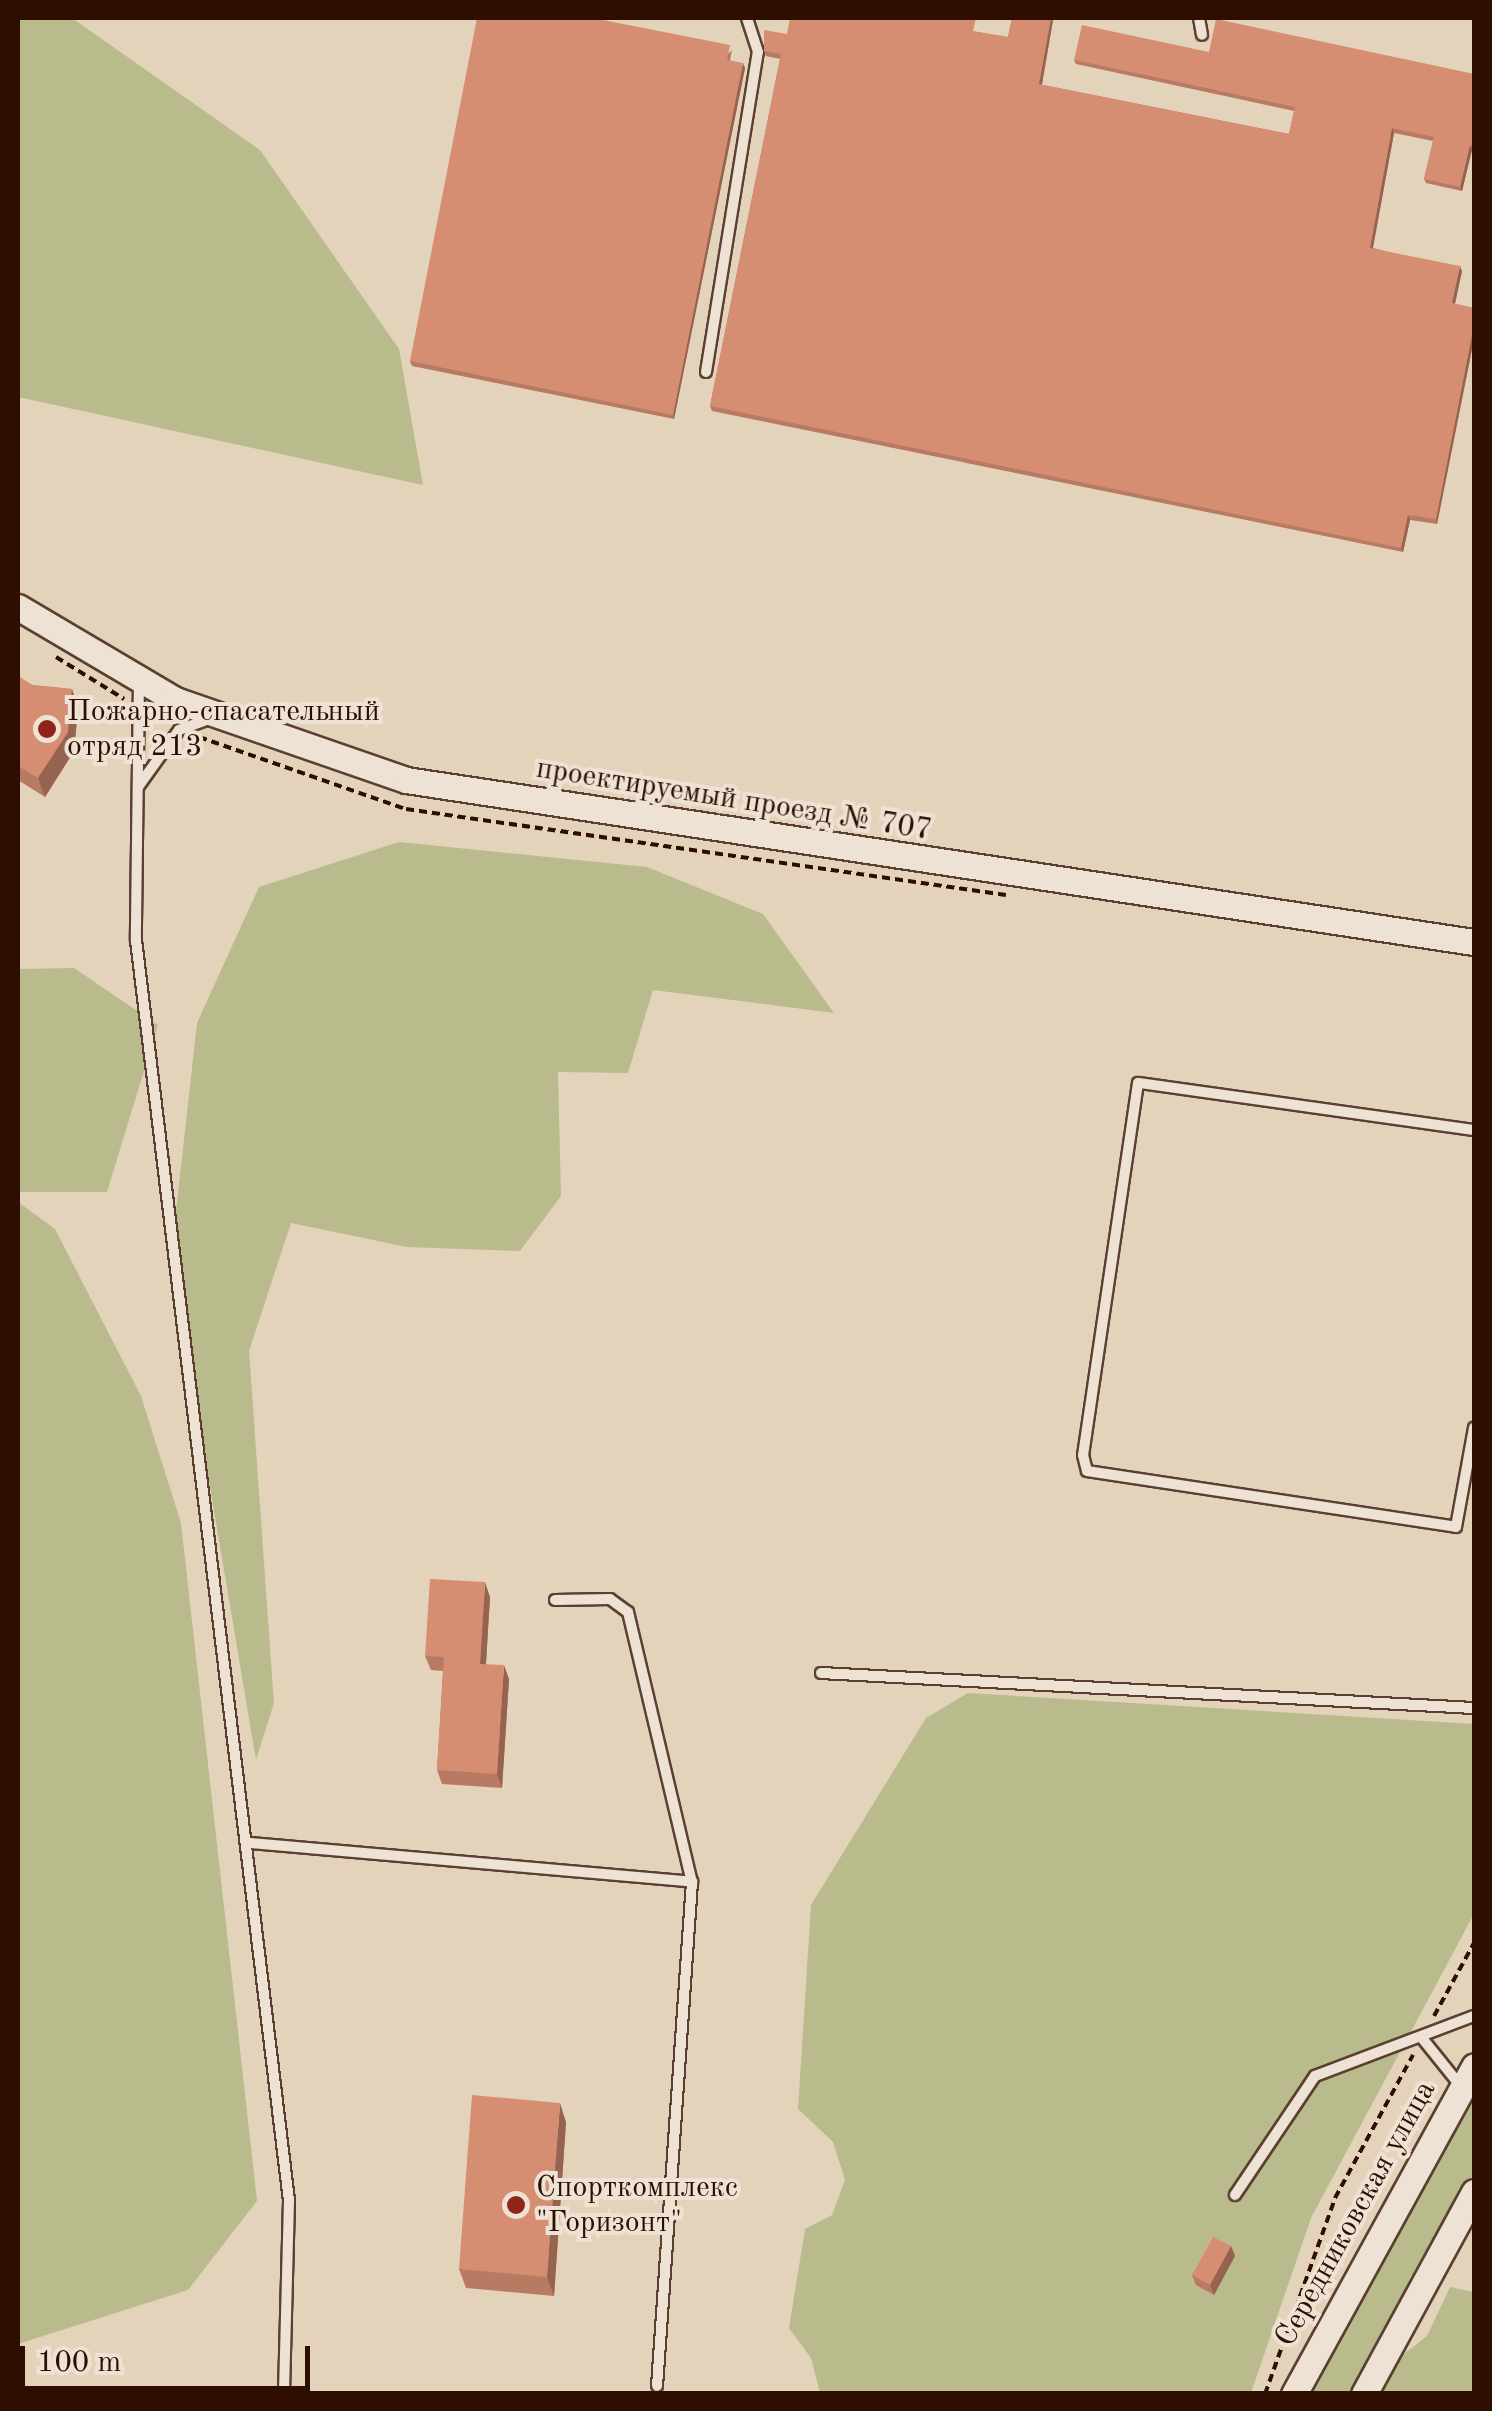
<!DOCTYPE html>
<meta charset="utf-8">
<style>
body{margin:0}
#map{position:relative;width:1492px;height:2411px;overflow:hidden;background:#e4d3bb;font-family:"Old Standard TT",serif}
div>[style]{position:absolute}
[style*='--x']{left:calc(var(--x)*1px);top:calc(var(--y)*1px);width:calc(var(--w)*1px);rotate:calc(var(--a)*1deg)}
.green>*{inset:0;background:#b9bb8d}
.path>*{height:4px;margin-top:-2px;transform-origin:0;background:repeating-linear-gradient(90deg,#2d0e01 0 8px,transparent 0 13px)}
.roads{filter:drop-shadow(2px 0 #5b3f30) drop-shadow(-2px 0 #5b3f30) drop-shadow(0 2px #5b3f30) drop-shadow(0 -2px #5b3f30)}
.service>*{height:10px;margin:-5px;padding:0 5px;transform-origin:5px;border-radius:5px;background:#ede2d3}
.tertiary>*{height:25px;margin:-12.5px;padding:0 12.5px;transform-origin:12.5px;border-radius:12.5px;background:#ede2d3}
.wall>*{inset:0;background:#b87a63}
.shaded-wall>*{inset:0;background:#966350}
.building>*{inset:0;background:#d68e73}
.dots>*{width:28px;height:28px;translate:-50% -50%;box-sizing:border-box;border:5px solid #ede2d3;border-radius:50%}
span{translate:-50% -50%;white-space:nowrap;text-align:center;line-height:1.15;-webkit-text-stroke:8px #ede2d3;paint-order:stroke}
.poi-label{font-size:30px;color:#2d0e01}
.left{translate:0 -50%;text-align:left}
.street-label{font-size:30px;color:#2d0e01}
.frame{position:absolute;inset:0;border:20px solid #2d0e01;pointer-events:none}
.scale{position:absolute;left:20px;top:2346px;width:290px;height:45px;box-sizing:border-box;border:5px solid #2d0e01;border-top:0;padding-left:12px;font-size:30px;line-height:35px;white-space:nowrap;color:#2d0e01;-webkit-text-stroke:8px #ede2d3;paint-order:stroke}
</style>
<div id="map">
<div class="green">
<div style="clip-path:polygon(18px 18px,72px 18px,260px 150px,399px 349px,423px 485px,18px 397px)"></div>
<div style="clip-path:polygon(399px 842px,647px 867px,763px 914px,834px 1013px,653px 990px,628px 1073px,558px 1072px,561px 1196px,520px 1251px,407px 1247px,291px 1223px,249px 1351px,274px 1703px,256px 1760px,171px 1256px,197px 1023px,259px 887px)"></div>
<div style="clip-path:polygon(74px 968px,158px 1025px,107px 1192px,18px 1192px,18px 969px)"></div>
<div style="clip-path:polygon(18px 1202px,55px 1229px,141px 1396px,181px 1523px,257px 2201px,188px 2290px,18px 2344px)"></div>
<div style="clip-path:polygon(968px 1693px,1474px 1724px,1474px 1914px,1311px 2218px,1251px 2393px,820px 2393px,811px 2358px,789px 2328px,805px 2229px,832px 2215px,845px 2180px,833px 2142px,798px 2109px,811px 1905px,926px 1718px)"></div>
<div style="clip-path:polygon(1474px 2096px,1474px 2173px,1445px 2227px,1349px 2393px,1307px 2394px)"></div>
<div style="clip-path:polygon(1450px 2287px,1474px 2292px,1474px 2393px,1379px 2393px,1399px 2358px,1427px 2336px)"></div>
</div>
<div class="path">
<div style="--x:56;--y:657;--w:80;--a:31.7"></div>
<div style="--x:199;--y:737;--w:219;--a:19.2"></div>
<div style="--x:406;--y:809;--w:606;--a:8.16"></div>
<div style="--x:1434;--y:2016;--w:83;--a:-61.3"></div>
<div style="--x:1265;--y:2394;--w:208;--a:-70.3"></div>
<div style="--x:1335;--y:2198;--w:163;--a:-61.4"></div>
</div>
<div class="roads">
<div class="service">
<div style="--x:1199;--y:18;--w:17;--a:80"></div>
<div style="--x:706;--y:372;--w:324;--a:-80.8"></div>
<div style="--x:758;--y:52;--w:36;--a:-108"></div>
<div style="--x:139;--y:679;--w:261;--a:90.7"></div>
<div style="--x:136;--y:940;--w:1270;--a:83.08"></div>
<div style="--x:289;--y:2201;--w:193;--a:91.5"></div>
<div style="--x:138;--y:787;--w:70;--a:-54.3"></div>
<div style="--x:179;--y:730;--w:32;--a:-20"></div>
<div style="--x:1474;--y:1130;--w:339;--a:-172"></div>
<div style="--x:1138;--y:1083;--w:376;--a:98.4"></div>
<div style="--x:1083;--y:1455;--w:16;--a:76"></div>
<div style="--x:1087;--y:1471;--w:373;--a:8.6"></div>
<div style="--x:1456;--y:1527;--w:101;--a:-79.7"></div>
<div style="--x:555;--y:1600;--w:55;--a:-1"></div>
<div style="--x:610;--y:1599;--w:22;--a:36"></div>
<div style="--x:628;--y:1612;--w:277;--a:76.7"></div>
<div style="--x:821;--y:1673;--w:654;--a:3.07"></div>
<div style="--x:250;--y:1843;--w:444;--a:5"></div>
<div style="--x:692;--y:1882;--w:505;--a:93.97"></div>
<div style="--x:1422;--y:2038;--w:59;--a:51.2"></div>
<div style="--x:1235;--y:2195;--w:143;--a:-56.1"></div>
<div style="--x:1315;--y:2076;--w:170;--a:-20.7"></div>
</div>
<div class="tertiary">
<div style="--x:18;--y:607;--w:182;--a:30.6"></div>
<div style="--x:175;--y:700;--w:244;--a:19.1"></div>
<div style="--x:406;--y:780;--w:1080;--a:8.63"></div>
<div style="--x:1294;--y:2394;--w:374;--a:-61.2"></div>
<div style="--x:1364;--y:2394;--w:230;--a:-61.4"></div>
</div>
</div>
<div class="wall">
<div style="clip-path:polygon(1012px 18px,1052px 18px,1053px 20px,1042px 85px,1289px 134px,1294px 111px,1076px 64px,1074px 60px,1209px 52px,1474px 74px,1474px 150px,1472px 150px,1462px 191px,1426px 183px,1424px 179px,1433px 141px,1394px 133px,1373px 248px,1462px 271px,1455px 304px,1474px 308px,1474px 339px,1437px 524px,1410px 520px,1403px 552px,712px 411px,710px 406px,780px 59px,766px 56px,764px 51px,787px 34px,976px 32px,1008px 37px)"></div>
<div style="clip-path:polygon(732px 50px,730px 60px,745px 68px,674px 419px,412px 366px,410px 361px)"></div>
<div style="clip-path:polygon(18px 676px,32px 685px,72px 689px,78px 708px,74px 751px,45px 797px,18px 780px)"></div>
<div style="clip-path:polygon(490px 1597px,486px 1664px,509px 1679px,502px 1788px,442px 1784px,437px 1770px,443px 1671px,431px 1670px,425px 1656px)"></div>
<div style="clip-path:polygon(566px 2122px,554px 2296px,466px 2288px,459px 2269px)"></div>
<div style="clip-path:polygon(1231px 2246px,1235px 2256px,1214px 2295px,1196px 2285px,1192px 2275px)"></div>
</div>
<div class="shaded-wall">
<div style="clip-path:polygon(1051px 18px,1053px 20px,1041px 89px,1039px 84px)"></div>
<div style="clip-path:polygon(743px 63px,745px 68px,674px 419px,673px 415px)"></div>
<div style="clip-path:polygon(1392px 128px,1394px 133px,1372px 252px,1370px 248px)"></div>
<div style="clip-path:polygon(1470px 145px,1472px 150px,1462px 191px,1460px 187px)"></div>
<div style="clip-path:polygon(1460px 266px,1462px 271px,1454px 308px,1452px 303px)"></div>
<div style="clip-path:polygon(1474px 325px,1474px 339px,1437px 524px,1436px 519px)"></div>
<div style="clip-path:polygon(1408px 515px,1410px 520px,1403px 552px,1401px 548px)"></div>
<div style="clip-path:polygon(72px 689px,78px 708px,74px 751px,45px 797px,38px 778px)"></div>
<div style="clip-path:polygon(485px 1582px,490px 1597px,485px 1678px,480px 1664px)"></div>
<div style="clip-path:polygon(504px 1665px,509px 1679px,502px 1788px,497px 1774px)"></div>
<div style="clip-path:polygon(560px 2103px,566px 2122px,554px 2296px,547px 2277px)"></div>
<div style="clip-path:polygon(1231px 2246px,1235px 2256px,1214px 2295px,1210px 2285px)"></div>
</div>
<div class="building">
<div style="clip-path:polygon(477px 18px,593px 18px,730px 45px,727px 60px,743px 63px,673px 415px,410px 361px)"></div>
<div style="clip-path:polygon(790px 18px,951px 19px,951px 18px,976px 18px,973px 31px,1008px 37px,1012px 18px,1051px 18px,1039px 84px,1289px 134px,1295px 107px,1074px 60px,1082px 25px,1209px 52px,1216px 19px,1474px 74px,1474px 146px,1470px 145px,1460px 187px,1424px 179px,1434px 137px,1392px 128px,1370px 248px,1460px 266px,1452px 303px,1474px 308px,1474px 325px,1436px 519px,1408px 515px,1401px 548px,710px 406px,781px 54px,764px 51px,764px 30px,787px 34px)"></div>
<div style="clip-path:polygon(18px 676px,32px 685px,72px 689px,68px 732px,38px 778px,18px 766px)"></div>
<div style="clip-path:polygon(430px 1579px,485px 1582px,480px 1664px,504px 1665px,497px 1774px,437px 1770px,444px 1657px,425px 1656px)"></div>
<div style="clip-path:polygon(472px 2095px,560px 2103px,547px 2277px,459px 2269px)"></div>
<div style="clip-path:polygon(1213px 2237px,1231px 2246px,1210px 2285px,1192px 2275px)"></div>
</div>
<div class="dots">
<div style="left:47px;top:729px;background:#8f2418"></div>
<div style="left:516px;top:2205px;background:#8f2418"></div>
</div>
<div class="poi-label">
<span class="left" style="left:67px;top:729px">Пожарно-спасательный<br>отряд 213</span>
<span class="left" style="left:536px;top:2205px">Спорткомплекс<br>"Горизонт"</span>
</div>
<div class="street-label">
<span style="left:734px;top:800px;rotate:9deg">проектируемый проезд № 707</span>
<span style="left:1356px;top:2214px;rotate:-61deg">Середниковская улица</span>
</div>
<div class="frame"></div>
<div class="scale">100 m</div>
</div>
